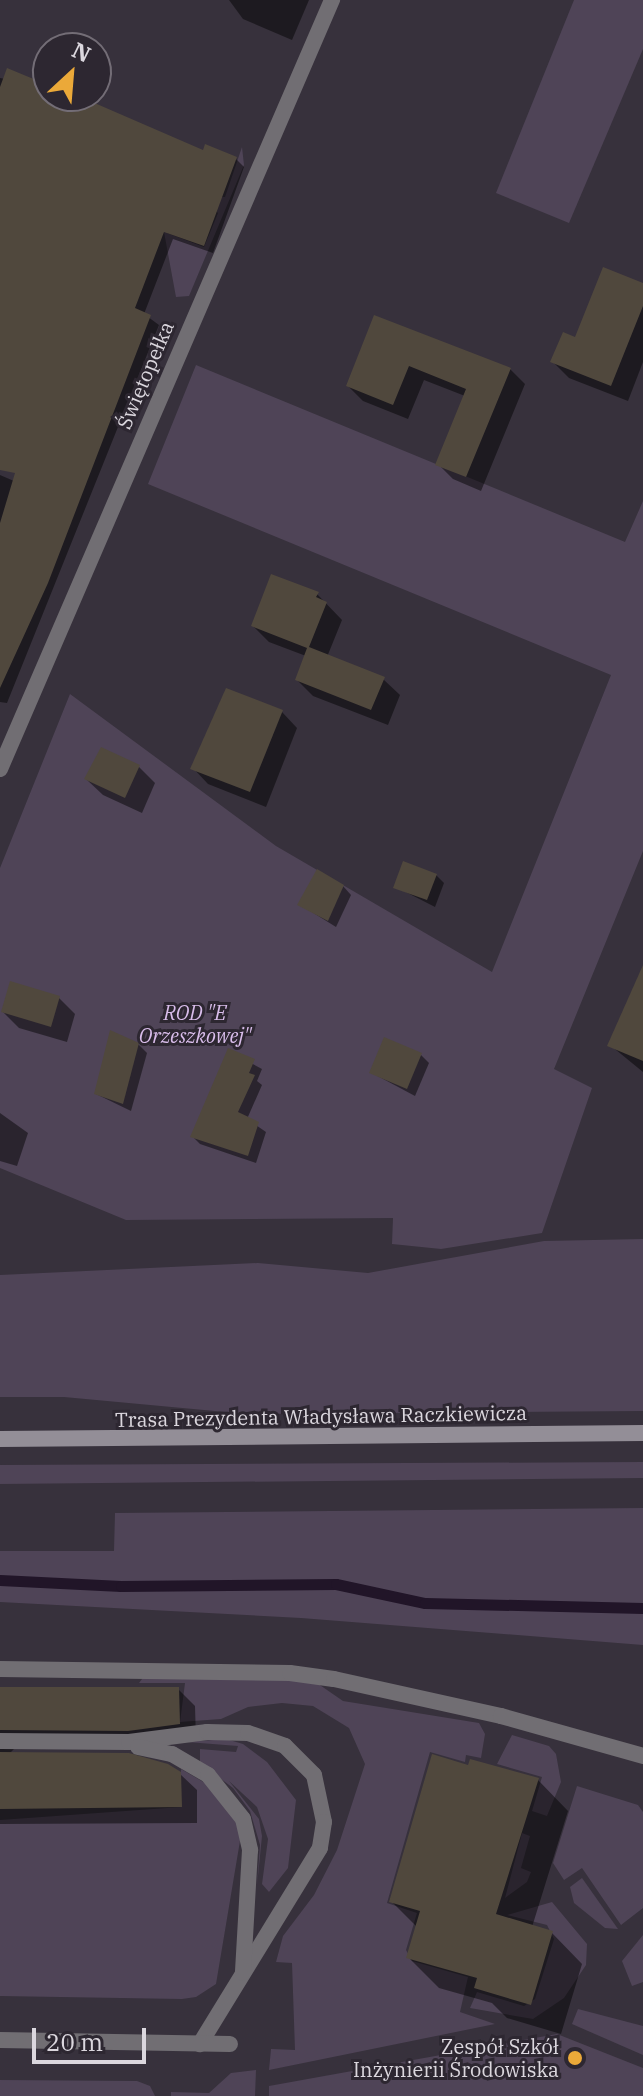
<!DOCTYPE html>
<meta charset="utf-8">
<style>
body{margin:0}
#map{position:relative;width:643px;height:2096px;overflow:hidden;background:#37313c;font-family:"IBM Plex Serif",serif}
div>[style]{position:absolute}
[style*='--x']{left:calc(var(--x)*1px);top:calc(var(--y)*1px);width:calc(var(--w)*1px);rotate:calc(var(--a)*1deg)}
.green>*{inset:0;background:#4f4457}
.shadow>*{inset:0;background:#0007}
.stream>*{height:11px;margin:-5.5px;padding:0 5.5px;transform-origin:5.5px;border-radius:5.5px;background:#211528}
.building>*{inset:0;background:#50483d}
.street>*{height:16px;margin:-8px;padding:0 8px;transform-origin:8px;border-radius:8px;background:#716e73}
.secondary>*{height:16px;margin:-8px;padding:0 8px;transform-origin:8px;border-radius:8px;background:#938e97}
.dots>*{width:22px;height:22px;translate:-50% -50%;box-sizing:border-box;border:4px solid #2d2731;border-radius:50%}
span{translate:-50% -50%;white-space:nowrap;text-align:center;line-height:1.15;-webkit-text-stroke:6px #2d2731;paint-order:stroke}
.street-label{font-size:20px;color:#dbd7de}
.park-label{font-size:20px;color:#d9bdeb;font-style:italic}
.poi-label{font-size:20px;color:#dbd7de}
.right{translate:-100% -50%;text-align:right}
.north{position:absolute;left:32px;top:32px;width:80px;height:80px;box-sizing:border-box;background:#2d2731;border:2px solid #736d76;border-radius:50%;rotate:26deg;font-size:22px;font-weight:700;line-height:32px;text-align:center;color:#dbd7de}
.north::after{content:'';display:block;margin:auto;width:28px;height:36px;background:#eba939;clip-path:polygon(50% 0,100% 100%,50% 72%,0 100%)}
.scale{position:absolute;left:32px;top:2028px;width:114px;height:36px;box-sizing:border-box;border:4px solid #dbd7de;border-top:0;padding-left:10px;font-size:24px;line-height:28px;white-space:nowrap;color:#dbd7de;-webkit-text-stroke:6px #2d2731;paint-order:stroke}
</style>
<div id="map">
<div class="green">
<div style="clip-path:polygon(574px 0,643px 0,643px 49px,569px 223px,496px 193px)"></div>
<div style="clip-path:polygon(242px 147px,244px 165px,189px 296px,176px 297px,164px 232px,179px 199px,167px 233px,204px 247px,218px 213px,214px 209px,219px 197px,225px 197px)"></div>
<div style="clip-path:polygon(196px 365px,625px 542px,643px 501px,643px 851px,554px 1069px,592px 1088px,542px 1233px,441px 1249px,392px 1244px,393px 1218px,126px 1220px,0 1168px,0 868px,70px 694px,276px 846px,492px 972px,611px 675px,148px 484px)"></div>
<div style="clip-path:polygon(643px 1239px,643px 1411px,247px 1414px,64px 1397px,0 1397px,0 1275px,258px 1263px,368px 1273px,544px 1241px)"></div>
<div style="clip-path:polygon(643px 1462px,643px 1478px,0 1484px,0 1465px)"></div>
<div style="clip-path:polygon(643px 1508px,643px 1645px,301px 1618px,0 1602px,0 1551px,114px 1551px,115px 1513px)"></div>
<div style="clip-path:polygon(145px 1675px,314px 1681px,343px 1701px,479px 1723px,485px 1734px,481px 1758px,466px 1755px,465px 1762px,430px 1752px,387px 1903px,417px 1913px,406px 1950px,412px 1961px,468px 1977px,460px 2012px,495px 2024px,269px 2070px,271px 2049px,295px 2050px,292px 1963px,276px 1962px,283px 1936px,314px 1895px,337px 1850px,365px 1764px,349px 1728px,313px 1706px,282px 1703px,248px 1707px,221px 1719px,180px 1722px,185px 1683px,139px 1683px)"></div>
<div style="clip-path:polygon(512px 1735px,549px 1746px,556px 1754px,561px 1782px,547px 1816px,532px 1811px,542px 1777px,497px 1764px)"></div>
<div style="clip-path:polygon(226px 1739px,243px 1744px,267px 1762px,296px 1800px,288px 1868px,269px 1892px,262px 1884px,268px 1839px,257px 1807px,229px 1781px,259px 1819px,262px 1836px,257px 1886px,260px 1845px,250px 1811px,233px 1788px,200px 1763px,200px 1749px,236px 1752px,238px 1746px,187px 1742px)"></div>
<div style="clip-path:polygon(181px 1769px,212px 1787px,231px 1811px,241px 1835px,216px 1984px,196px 1997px,182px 1999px,0 1996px,0 1820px,181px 1807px)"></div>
<div style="clip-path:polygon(577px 1786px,638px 1805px,643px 1812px,643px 1908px,621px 1925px,582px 1868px,564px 1880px,553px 1863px)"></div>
<div style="clip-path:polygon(522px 1833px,530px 1836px,521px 1868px,531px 1872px,527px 1882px,505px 1898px)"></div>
<div style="clip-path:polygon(582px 1878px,618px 1929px,605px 1928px,574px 1903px,570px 1887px)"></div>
<div style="clip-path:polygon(552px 1902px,587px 1944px,586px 1965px,564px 1998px,533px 2019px,470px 2008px,477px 1992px,524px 2006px,535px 1999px,554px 1939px,547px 1925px,507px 1915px)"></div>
<div style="clip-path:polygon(643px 1935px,643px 1982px,632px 1986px,622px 1961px)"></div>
<div style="clip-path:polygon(578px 2009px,643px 2026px,643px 2055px,572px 2024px)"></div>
<div style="clip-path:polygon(557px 2034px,643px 2068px,643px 2096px,269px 2096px,269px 2086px)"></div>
<div style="clip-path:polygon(256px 2070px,255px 2096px,171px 2096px,171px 2092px,209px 2093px,231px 2073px)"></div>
<div style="clip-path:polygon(0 2080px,137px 2081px,150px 2086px,155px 2096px,0 2096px)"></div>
</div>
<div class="shadow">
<div style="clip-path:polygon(229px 0,309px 0,292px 40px,243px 19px)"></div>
<div style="clip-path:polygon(0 78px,48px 87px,48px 96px,68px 96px,204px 152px,236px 159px,244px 167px,213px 253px,173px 239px,144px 314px,159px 325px,7px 703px,0 702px,0 475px,14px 481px,37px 418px,0 403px)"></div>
<div style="clip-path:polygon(643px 285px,643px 362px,628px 401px,569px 378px,553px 362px)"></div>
<div style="clip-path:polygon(376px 317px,510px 369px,525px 384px,481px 491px,453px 479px,438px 464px,465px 396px,424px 380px,408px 419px,363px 401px,348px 386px)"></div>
<div style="clip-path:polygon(317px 594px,342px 620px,327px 657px,383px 679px,400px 695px,388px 725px,313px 696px,297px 680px,306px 656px,269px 642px,253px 626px)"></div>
<div style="clip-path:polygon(282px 712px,297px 728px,266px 807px,208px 784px,193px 768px)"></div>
<div style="clip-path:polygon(139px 767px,155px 783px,142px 813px,103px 795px,86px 779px)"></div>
<div style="clip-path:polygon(436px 875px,444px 883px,435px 907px,396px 887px)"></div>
<div style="clip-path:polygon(343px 886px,351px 895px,336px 927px,299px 904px)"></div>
<div style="clip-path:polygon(643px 969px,643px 1072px,610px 1045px)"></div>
<div style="clip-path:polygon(59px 998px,75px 1014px,67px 1042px,19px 1028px,3px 1012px)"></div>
<div style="clip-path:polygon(138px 1044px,147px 1053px,131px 1111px,96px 1094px)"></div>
<div style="clip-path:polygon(229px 1051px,262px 1069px,257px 1081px,262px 1085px,247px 1119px,266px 1132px,256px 1163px,200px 1144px,192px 1136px)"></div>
<div style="clip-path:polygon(421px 1055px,429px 1063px,415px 1096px,372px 1073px)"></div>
<div style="clip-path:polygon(0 1113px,28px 1133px,17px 1166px,0 1161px)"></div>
<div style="clip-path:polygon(0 1689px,178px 1689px,195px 1706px,196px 1740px,17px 1746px,9px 1754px,180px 1774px,197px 1790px,197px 1823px,0 1824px)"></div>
<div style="clip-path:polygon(469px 1767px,538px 1780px,568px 1811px,532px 1927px,552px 1933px,582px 1964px,561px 2034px,507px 2018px,492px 2003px,439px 1988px,408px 1957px,417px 1927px,391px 1901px)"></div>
</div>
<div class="stream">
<div style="--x:0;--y:1580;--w:121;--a:2.8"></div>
<div style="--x:121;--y:1586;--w:215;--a:-0.5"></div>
<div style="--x:336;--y:1584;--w:91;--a:12.1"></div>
<div style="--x:425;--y:1603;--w:218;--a:1.3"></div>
</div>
<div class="building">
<div style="clip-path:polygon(7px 68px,48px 85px,48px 96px,83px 98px,203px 150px,205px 144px,237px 157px,204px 246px,164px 232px,135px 308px,151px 315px,48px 583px,0 688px,0 523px,15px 473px,0 470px,0 87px)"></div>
<div style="clip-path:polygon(603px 267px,643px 283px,643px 306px,611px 386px,550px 362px,563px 332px,575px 337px)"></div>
<div style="clip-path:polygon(374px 315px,511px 368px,466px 477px,435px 465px,466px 389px,409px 366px,393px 405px,346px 386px)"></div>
<div style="clip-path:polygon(271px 574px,319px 592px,316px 597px,327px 602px,309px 647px,385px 677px,371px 710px,295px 680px,307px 648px,251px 626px)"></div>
<div style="clip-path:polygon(226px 688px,283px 710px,250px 792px,190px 769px)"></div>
<div style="clip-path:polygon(101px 747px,140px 765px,125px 798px,84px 779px)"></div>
<div style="clip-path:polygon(403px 861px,437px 874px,427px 900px,393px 888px)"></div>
<div style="clip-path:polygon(317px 869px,344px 885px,328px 921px,297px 905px)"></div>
<div style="clip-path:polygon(643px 965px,643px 1061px,607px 1046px)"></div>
<div style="clip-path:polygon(10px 981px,60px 996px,51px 1027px,1px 1012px)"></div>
<div style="clip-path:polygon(110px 1030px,139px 1043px,123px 1104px,94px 1094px)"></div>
<div style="clip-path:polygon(384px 1037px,422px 1053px,407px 1089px,369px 1073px)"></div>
<div style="clip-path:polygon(228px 1048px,255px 1059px,249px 1073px,255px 1075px,238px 1112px,259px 1122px,248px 1156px,190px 1137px)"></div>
<div style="clip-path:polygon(0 1687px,179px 1687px,180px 1724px,128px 1731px,0 1730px)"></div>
<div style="clip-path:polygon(0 1752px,129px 1753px,168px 1764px,181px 1772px,182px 1807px,0 1809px)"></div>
<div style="clip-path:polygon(432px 1754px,468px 1765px,470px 1759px,539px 1778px,496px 1914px,553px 1931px,531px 2005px,474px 1988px,477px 1978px,406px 1958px,420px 1911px,389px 1902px)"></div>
</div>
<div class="street">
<div style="--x:0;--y:769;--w:838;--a:-66.65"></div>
<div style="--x:0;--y:1669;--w:290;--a:0.8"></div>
<div style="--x:290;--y:1673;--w:44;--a:7.8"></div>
<div style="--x:334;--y:1679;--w:171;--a:12.5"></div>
<div style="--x:501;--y:1716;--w:148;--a:15.7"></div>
<div style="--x:0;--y:1741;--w:129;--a:0.4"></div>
<div style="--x:129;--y:1742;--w:79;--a:-7.3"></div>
<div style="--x:207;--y:1732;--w:41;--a:1.4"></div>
<div style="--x:248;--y:1733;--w:39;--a:19"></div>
<div style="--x:285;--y:1746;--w:41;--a:45"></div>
<div style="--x:314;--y:1775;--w:48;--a:78"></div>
<div style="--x:324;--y:1822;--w:26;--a:99"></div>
<div style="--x:320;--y:1848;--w:230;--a:121.5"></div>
<div style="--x:138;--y:1747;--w:35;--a:12"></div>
<div style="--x:172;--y:1754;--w:42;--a:30.3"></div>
<div style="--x:208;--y:1775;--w:56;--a:51.5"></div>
<div style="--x:243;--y:1819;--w:32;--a:77"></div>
<div style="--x:250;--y:1850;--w:123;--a:93.3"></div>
<div style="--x:0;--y:2040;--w:230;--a:1"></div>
</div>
<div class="secondary">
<div style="--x:0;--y:1439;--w:643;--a:-0.53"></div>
</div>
<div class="dots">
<div style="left:575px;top:2058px;background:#eba939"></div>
</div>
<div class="street-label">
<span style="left:145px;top:375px;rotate:-67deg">Świętopełka</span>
<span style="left:321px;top:1416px;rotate:-1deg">Trasa Prezydenta Władysława Raczkiewicza</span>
</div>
<div class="park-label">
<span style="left:195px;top:1024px">ROD "E<br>Orzeszkowej"</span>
</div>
<div class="poi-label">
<span class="right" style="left:559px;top:2058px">Zespół Szkół<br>Inżynierii Środowiska</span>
</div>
<div class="north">N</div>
<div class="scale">20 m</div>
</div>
